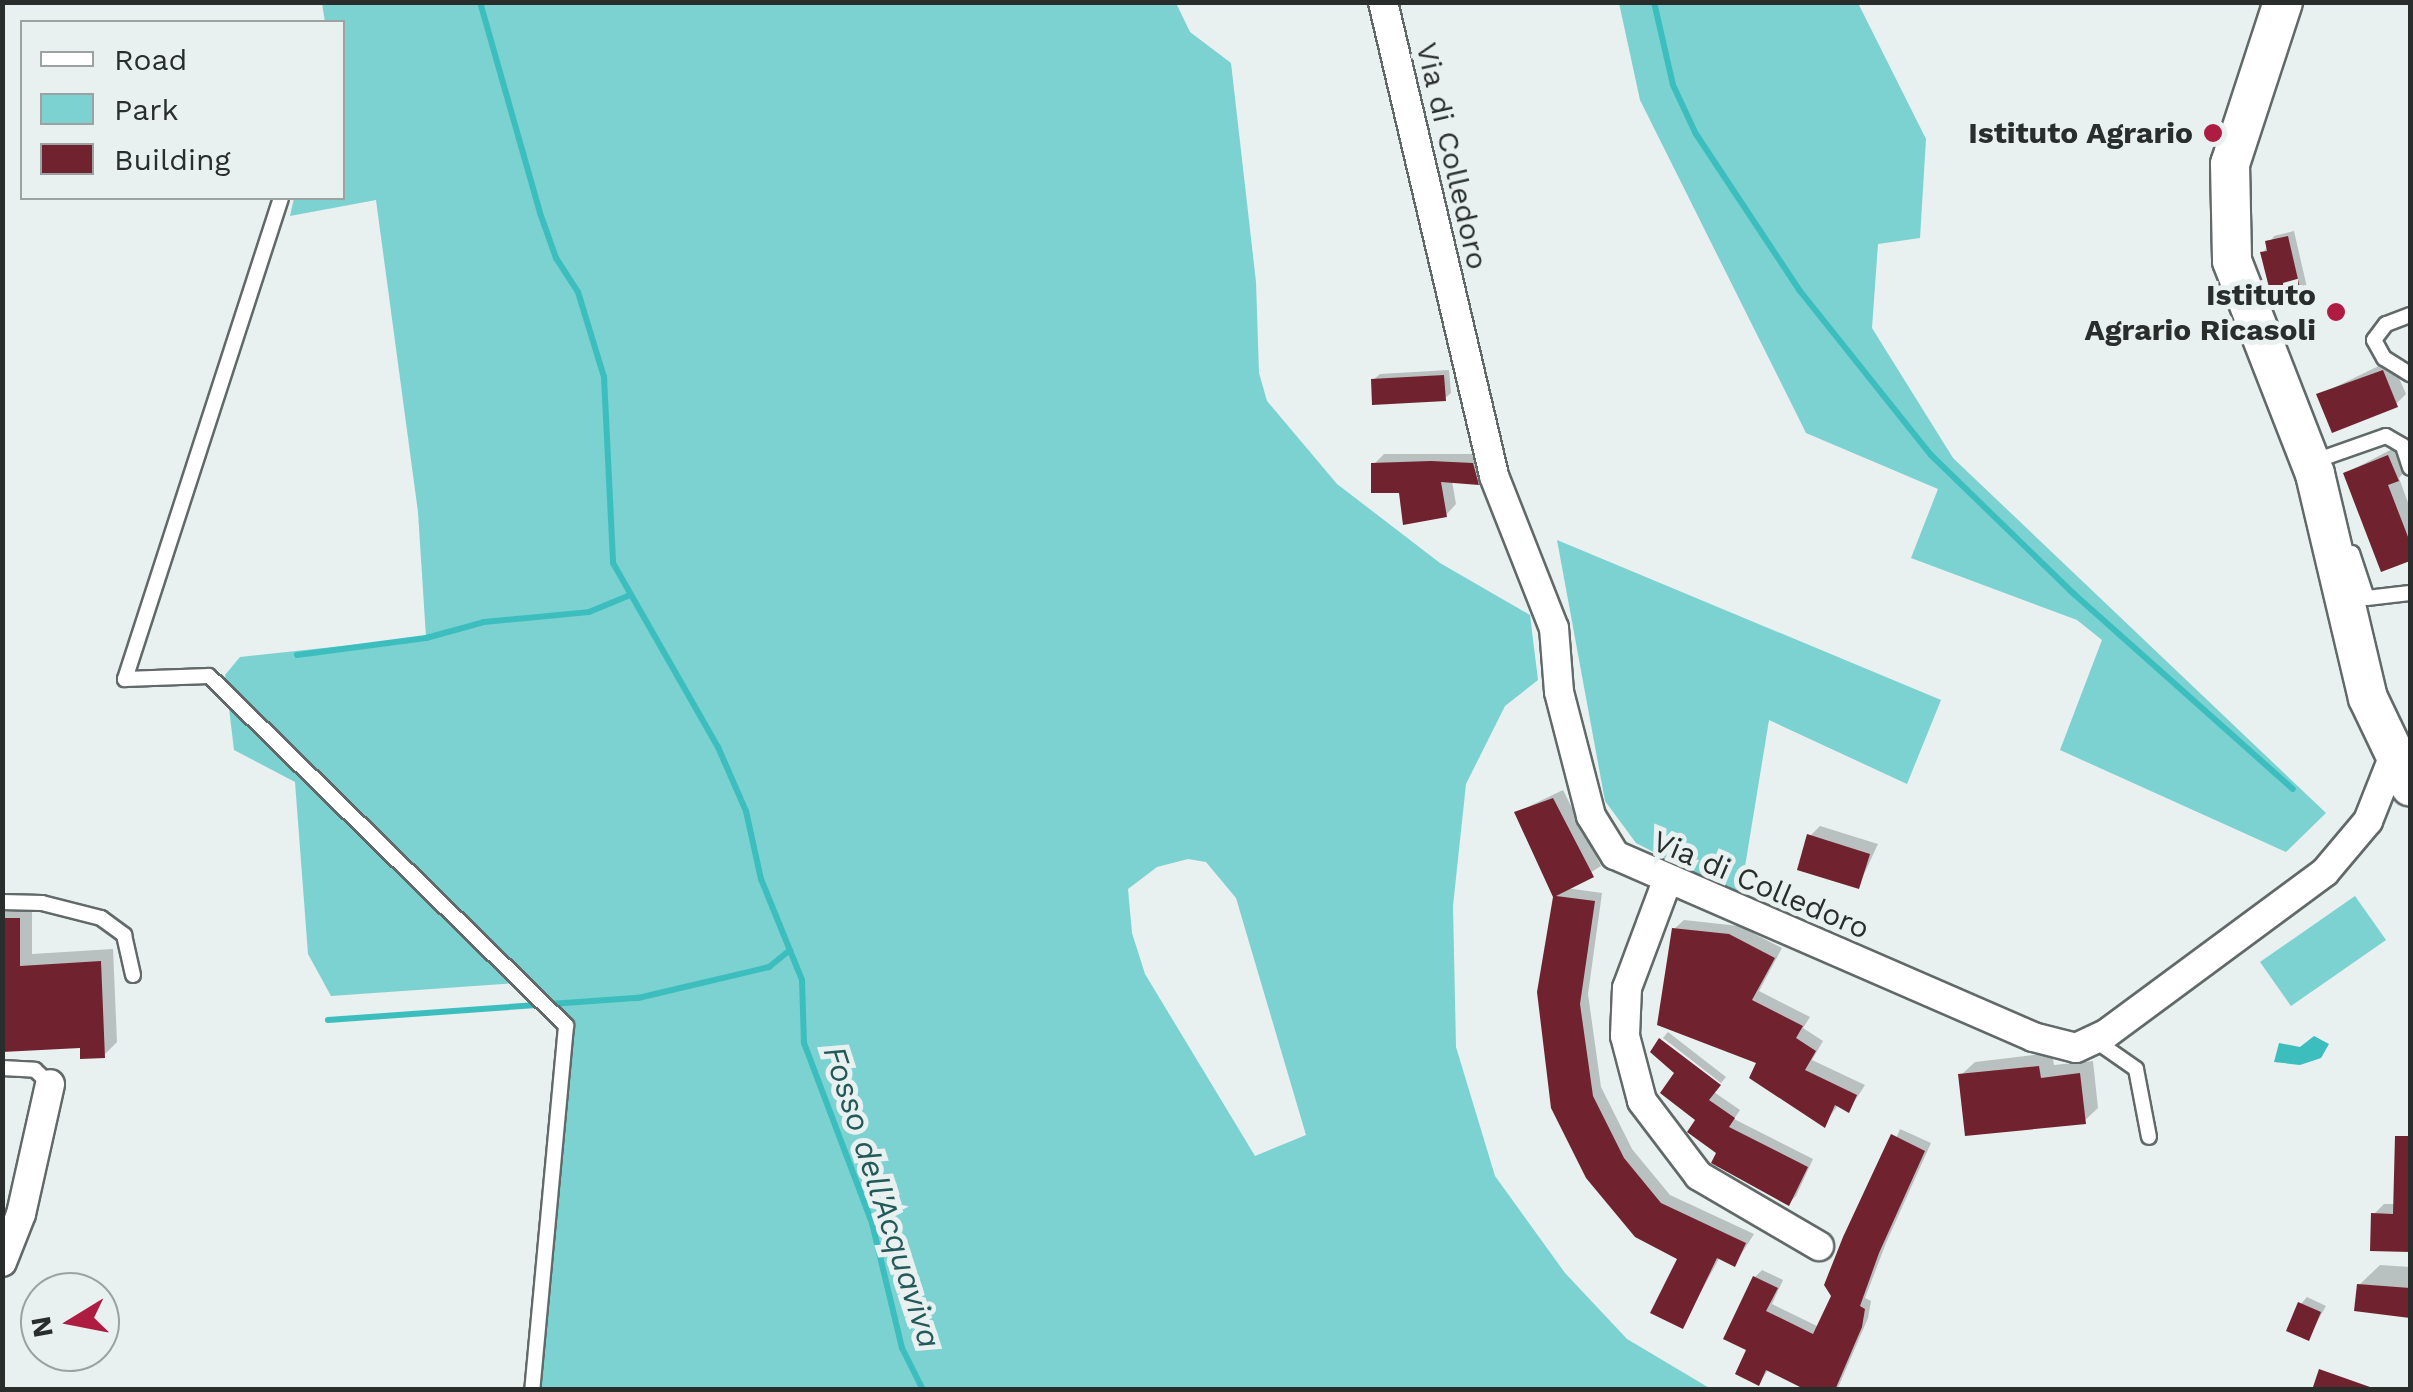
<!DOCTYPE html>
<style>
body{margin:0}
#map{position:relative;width:2413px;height:1392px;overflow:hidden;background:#e8f0f0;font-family:"Work Sans",sans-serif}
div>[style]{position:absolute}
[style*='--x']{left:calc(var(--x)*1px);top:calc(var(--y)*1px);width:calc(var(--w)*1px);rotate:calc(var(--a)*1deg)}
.green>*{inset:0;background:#7cd1d1}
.water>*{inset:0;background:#3cbebf}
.shadow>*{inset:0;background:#0003}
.stream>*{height:6px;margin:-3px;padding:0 3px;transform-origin:3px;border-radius:3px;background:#3cbebf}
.building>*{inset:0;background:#70222f}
.roads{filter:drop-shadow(2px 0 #626969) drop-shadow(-2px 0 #626969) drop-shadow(0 2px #626969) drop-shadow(0 -2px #626969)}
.lane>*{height:14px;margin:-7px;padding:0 7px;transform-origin:7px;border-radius:7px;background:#fff}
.street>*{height:28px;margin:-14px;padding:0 14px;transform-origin:14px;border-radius:14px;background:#fff}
.secondary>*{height:38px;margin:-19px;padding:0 19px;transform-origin:19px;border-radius:19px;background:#fff}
.dots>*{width:28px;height:28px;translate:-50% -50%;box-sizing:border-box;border:5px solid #e8f0f0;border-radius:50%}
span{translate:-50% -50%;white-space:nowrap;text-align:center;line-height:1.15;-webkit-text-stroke:10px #e8f0f0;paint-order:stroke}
.poi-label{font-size:30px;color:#292d2c;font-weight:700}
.right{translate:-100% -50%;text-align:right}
.street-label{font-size:30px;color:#292d2c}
.water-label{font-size:32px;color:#245959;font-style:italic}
.frame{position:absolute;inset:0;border:5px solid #292d2c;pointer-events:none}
.legend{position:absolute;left:20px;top:20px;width:325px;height:180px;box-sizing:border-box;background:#e8f0f0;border:2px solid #9ca2a2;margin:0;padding:12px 18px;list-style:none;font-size:30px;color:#292d2c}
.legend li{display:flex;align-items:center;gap:20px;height:50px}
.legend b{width:50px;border:2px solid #9ca2a2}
.north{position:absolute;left:20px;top:1272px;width:100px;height:100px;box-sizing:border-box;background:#e8f0f0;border:2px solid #9ca2a2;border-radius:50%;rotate:260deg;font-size:28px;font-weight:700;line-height:40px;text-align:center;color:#292d2c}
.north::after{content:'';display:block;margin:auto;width:35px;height:45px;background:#af1c41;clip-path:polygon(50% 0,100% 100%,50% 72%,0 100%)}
</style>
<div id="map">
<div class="green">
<div style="clip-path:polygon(evenodd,322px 3px,1176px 3px,1190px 32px,1231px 63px,1256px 282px,1259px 373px,1267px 401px,1337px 484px,1440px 563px,1530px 615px,1538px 680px,1505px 706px,1466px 784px,1453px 906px,1456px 1047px,1495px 1176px,1565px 1273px,1627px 1339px,1711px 1389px,541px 1389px,573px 1024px,532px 982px,331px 996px,308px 954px,295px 782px,234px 750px,225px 675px,240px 657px,426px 637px,418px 512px,376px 200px,290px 216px,294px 198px,342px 198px,342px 22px,325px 22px,322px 3px,1188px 859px,1206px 862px,1236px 898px,1306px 1135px,1255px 1156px,1145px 974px,1132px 933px,1128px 889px,1157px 867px,1188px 859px)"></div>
<div style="clip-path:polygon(1619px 3px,1858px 3px,1926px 139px,1920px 238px,1878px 244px,1872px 328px,1953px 458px,2326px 813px,2286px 852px,2060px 750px,2102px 640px,2077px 620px,1911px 558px,1938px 489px,1806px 433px,1640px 100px)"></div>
<div style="clip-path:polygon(1557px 540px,1941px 700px,1907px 784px,1769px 720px,1740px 897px,1636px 843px,1605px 801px)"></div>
<div style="clip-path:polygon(2355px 896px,2386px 940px,2291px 1006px,2260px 962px)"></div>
</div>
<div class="water">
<div style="clip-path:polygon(2314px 1036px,2329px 1044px,2321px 1058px,2300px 1065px,2274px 1062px,2279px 1043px,2300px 1047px)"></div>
</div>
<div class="shadow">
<div style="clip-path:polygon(2294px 231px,2308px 292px,2301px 299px,2263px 253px,2274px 236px)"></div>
<div style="clip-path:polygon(2391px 360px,2406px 394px,2396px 404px,2319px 395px)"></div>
<div style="clip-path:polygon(1449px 370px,1451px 393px,1444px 399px,1373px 380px,1380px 374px)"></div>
<div style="clip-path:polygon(2398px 446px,2407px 469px,2399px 478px,2410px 508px,2410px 558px,2383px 569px,2346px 473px)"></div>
<div style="clip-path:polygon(1384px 454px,1483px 454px,1488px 473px,1478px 483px,1452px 481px,1456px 504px,1446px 515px,1401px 491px,1374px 464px)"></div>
<div style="clip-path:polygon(1563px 790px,1601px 866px,1566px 888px,1602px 893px,1588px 994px,1601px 1087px,1632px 1149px,1670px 1195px,1754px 1234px,1735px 1264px,1720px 1257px,1682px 1326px,1680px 1257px,1588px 1176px,1555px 896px,1517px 812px)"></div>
<div style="clip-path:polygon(1820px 826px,1878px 844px,1858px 887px,1810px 836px)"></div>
<div style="clip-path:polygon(9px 906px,32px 906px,32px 954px,113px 949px,117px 1042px,104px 1055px,82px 1045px,2px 1050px,2px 912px)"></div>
<div style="clip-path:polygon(1684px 920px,1739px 926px,1782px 948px,1759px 991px,1810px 1017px,1803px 1028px,1823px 1041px,1812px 1060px,1865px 1085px,1849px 1110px,1839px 1104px,1824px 1124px,1759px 1061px,1674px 929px)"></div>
<div style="clip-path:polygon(1668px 1032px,1726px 1077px,1721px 1083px,1663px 1038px)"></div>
<div style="clip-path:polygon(2052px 1053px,2054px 1065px,2093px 1061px,2098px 1108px,2084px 1121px,1961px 1075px,1975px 1062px)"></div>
<div style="clip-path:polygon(1663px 1092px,1714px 1092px,1740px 1110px,1734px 1119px,1813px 1159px,1796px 1196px,1789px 1203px,1719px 1152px,1699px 1119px)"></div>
<div style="clip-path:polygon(1900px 1129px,1931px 1143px,1886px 1243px,1865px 1298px,1871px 1301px,1868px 1318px,1837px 1390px,1812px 1390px,1769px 1369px,1759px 1383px,1749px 1348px,1755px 1277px,1762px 1270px,1783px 1280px,1772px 1304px,1819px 1327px)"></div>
<div style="clip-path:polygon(2407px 1147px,2410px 1250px,2373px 1249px,2374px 1214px,2384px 1204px,2396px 1204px)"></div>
<div style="clip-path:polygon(2380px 1265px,2410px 1267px,2410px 1317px,2357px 1309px,2359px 1285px)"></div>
<div style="clip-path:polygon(2307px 1297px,2326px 1306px,2308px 1338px,2301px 1304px)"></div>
</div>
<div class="stream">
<div style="--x:480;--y:2;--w:219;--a:74.1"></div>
<div style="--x:540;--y:213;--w:48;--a:70.4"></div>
<div style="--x:556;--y:258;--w:40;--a:57.1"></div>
<div style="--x:578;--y:292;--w:89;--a:73"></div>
<div style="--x:604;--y:377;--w:186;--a:87.2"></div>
<div style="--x:613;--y:563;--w:212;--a:60.3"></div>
<div style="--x:718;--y:747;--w:70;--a:66.4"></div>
<div style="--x:746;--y:811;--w:70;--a:77.6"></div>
<div style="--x:761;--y:879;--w:109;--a:67.9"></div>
<div style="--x:802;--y:980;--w:63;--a:88.2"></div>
<div style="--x:804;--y:1043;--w:192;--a:69.3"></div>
<div style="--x:872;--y:1223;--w:129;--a:76.5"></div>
<div style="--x:902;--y:1348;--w:47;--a:63.4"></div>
<div style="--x:1654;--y:2;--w:85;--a:77.1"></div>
<div style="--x:1673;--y:85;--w:54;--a:64.9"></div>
<div style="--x:1696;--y:134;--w:188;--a:56.5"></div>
<div style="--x:1800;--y:291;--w:210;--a:51.4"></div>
<div style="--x:1931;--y:455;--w:199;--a:44.2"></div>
<div style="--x:2074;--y:594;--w:293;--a:41.7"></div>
<div style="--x:297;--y:655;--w:130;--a:-7.5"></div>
<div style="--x:426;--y:638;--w:60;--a:-15.4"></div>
<div style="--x:484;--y:622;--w:105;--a:-5.4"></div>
<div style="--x:589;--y:612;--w:42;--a:-22.3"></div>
<div style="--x:328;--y:1020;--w:311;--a:-4.1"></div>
<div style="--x:638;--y:998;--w:135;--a:-13.3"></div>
<div style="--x:769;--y:967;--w:27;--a:-39"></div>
</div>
<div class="building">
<div style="clip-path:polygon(2288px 236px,2303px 301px,2274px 307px,2260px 252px,2267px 251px,2265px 241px)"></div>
<div style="clip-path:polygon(2383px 370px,2398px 407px,2332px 433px,2316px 394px)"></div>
<div style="clip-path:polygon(1444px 375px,1446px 401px,1372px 405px,1371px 379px)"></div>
<div style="clip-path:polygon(2388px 455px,2399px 481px,2388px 485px,2410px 542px,2410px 561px,2381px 572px,2343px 473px)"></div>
<div style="clip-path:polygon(1431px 461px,1473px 463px,1479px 485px,1441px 482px,1447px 517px,1403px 525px,1399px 493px,1371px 493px,1371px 463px)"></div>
<div style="clip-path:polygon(1553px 798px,1594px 877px,1556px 896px,1595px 901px,1580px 1004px,1593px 1096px,1624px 1158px,1661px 1203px,1746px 1243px,1735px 1267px,1717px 1258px,1683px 1329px,1650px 1313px,1677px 1259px,1635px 1237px,1586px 1178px,1551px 1108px,1537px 992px,1553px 897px,1514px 812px)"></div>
<div style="clip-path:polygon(1807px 834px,1870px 854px,1859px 889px,1797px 870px)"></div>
<div style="clip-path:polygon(2px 918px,20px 918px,20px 966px,101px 961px,105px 1058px,80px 1059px,80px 1048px,2px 1052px)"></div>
<div style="clip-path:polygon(1672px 928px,1729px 934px,1775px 958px,1752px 1000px,1803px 1026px,1796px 1038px,1816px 1051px,1805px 1070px,1857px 1095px,1849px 1113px,1835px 1105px,1825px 1128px,1749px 1078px,1756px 1063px,1657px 1025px)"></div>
<div style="clip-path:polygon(1659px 1038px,1721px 1085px,1709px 1100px,1735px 1118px,1729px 1127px,1808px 1167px,1789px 1206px,1711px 1163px,1716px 1153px,1687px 1132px,1695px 1120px,1660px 1093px,1674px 1073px,1650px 1052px)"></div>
<div style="clip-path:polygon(2039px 1066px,2041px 1078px,2080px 1073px,2086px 1124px,1965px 1136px,1958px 1074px)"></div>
<div style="clip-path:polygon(1891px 1134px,1925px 1151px,1879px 1253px,1860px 1306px,1865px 1309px,1862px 1327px,1835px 1390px,1806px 1390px,1766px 1370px,1759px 1386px,1735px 1374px,1746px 1350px,1723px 1339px,1753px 1276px,1778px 1288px,1766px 1311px,1813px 1334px,1831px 1296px,1824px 1285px,1843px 1237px)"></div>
<div style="clip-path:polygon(2395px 1136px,2410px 1136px,2410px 1252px,2370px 1251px,2371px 1213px,2393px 1214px)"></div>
<div style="clip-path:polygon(2357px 1284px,2410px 1288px,2410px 1318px,2354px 1311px)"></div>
<div style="clip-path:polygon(2298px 1302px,2321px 1312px,2309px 1341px,2286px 1331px)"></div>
<div style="clip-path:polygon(2319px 1369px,2370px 1387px,2369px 1390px,2312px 1390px)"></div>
</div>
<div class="roads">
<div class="lane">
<div style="--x:281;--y:198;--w:506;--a:107.97"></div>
<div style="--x:125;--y:679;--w:84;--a:-2"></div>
<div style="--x:209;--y:676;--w:500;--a:44.4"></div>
<div style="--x:566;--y:1026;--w:366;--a:95.3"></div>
<div style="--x:2410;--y:315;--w:26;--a:159"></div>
<div style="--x:2386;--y:324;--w:20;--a:127"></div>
<div style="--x:2374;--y:340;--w:21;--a:61"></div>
<div style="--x:2384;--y:358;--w:31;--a:32"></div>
<div style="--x:2312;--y:462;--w:78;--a:-19.4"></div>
<div style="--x:2386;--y:436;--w:20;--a:30"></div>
<div style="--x:2403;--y:446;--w:23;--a:72"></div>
<div style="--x:2352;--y:553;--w:47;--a:71.6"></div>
<div style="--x:2367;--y:598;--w:43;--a:-6.6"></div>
<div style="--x:2;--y:902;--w:40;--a:1.4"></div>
<div style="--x:42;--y:903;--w:61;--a:14.3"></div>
<div style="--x:101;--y:918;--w:29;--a:36"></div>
<div style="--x:124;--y:935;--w:41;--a:77.3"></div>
<div style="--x:2096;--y:1041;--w:49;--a:35"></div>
<div style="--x:2136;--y:1069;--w:69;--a:79.2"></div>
<div style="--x:2;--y:1068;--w:33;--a:3"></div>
<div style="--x:35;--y:1070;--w:21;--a:43"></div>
</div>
<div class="street">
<div style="--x:1383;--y:2;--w:487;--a:76.8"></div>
<div style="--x:1494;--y:476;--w:163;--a:68.5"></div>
<div style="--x:1554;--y:628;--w:64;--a:85.5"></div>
<div style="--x:1559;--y:692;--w:128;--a:75.5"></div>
<div style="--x:1591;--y:816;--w:46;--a:58.4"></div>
<div style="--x:1615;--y:855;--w:456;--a:23.5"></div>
<div style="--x:2033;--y:1037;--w:44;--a:14.3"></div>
<div style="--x:2076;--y:1048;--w:33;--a:-25"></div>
<div style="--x:2106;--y:1034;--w:272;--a:-36.5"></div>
<div style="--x:2325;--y:872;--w:67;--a:-49.9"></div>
<div style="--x:2368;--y:821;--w:68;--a:-68.4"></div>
<div style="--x:1667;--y:881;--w:114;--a:110.5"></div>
<div style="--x:1627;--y:988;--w:48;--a:92.4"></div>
<div style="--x:1625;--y:1036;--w:67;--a:75.3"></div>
<div style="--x:1642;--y:1101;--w:94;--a:52.8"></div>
<div style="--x:1699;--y:1176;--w:139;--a:30.3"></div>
<div style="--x:2;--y:1262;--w:52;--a:-68.4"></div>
<div style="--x:21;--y:1214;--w:133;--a:-77.4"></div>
</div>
<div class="secondary">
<div style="--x:2283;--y:2;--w:170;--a:108.1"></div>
<div style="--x:2230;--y:164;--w:97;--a:88.8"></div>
<div style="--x:2232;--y:261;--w:229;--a:68.7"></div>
<div style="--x:2315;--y:474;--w:230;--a:76.7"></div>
<div style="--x:2368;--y:698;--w:98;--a:64.5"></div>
</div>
</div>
<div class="dots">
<div style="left:2213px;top:133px;background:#af1c41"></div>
<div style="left:2336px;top:312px;background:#af1c41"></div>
</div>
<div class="poi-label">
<span class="right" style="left:2193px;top:133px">Istituto Agrario</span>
<span class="right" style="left:2316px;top:312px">Istituto<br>Agrario Ricasoli</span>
</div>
<div class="street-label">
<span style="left:1452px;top:156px;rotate:77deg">Via di Colledoro</span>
<span style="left:1761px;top:885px;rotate:23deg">Via di Colledoro</span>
</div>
<div class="water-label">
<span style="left:882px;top:1197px;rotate:72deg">Fosso dell'Acquaviva</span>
</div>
<div class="frame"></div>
<ul class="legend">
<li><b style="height:12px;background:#fff"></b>Road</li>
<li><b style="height:28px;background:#7cd1d1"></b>Park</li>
<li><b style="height:28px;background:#70222f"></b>Building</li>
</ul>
<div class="north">N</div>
</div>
